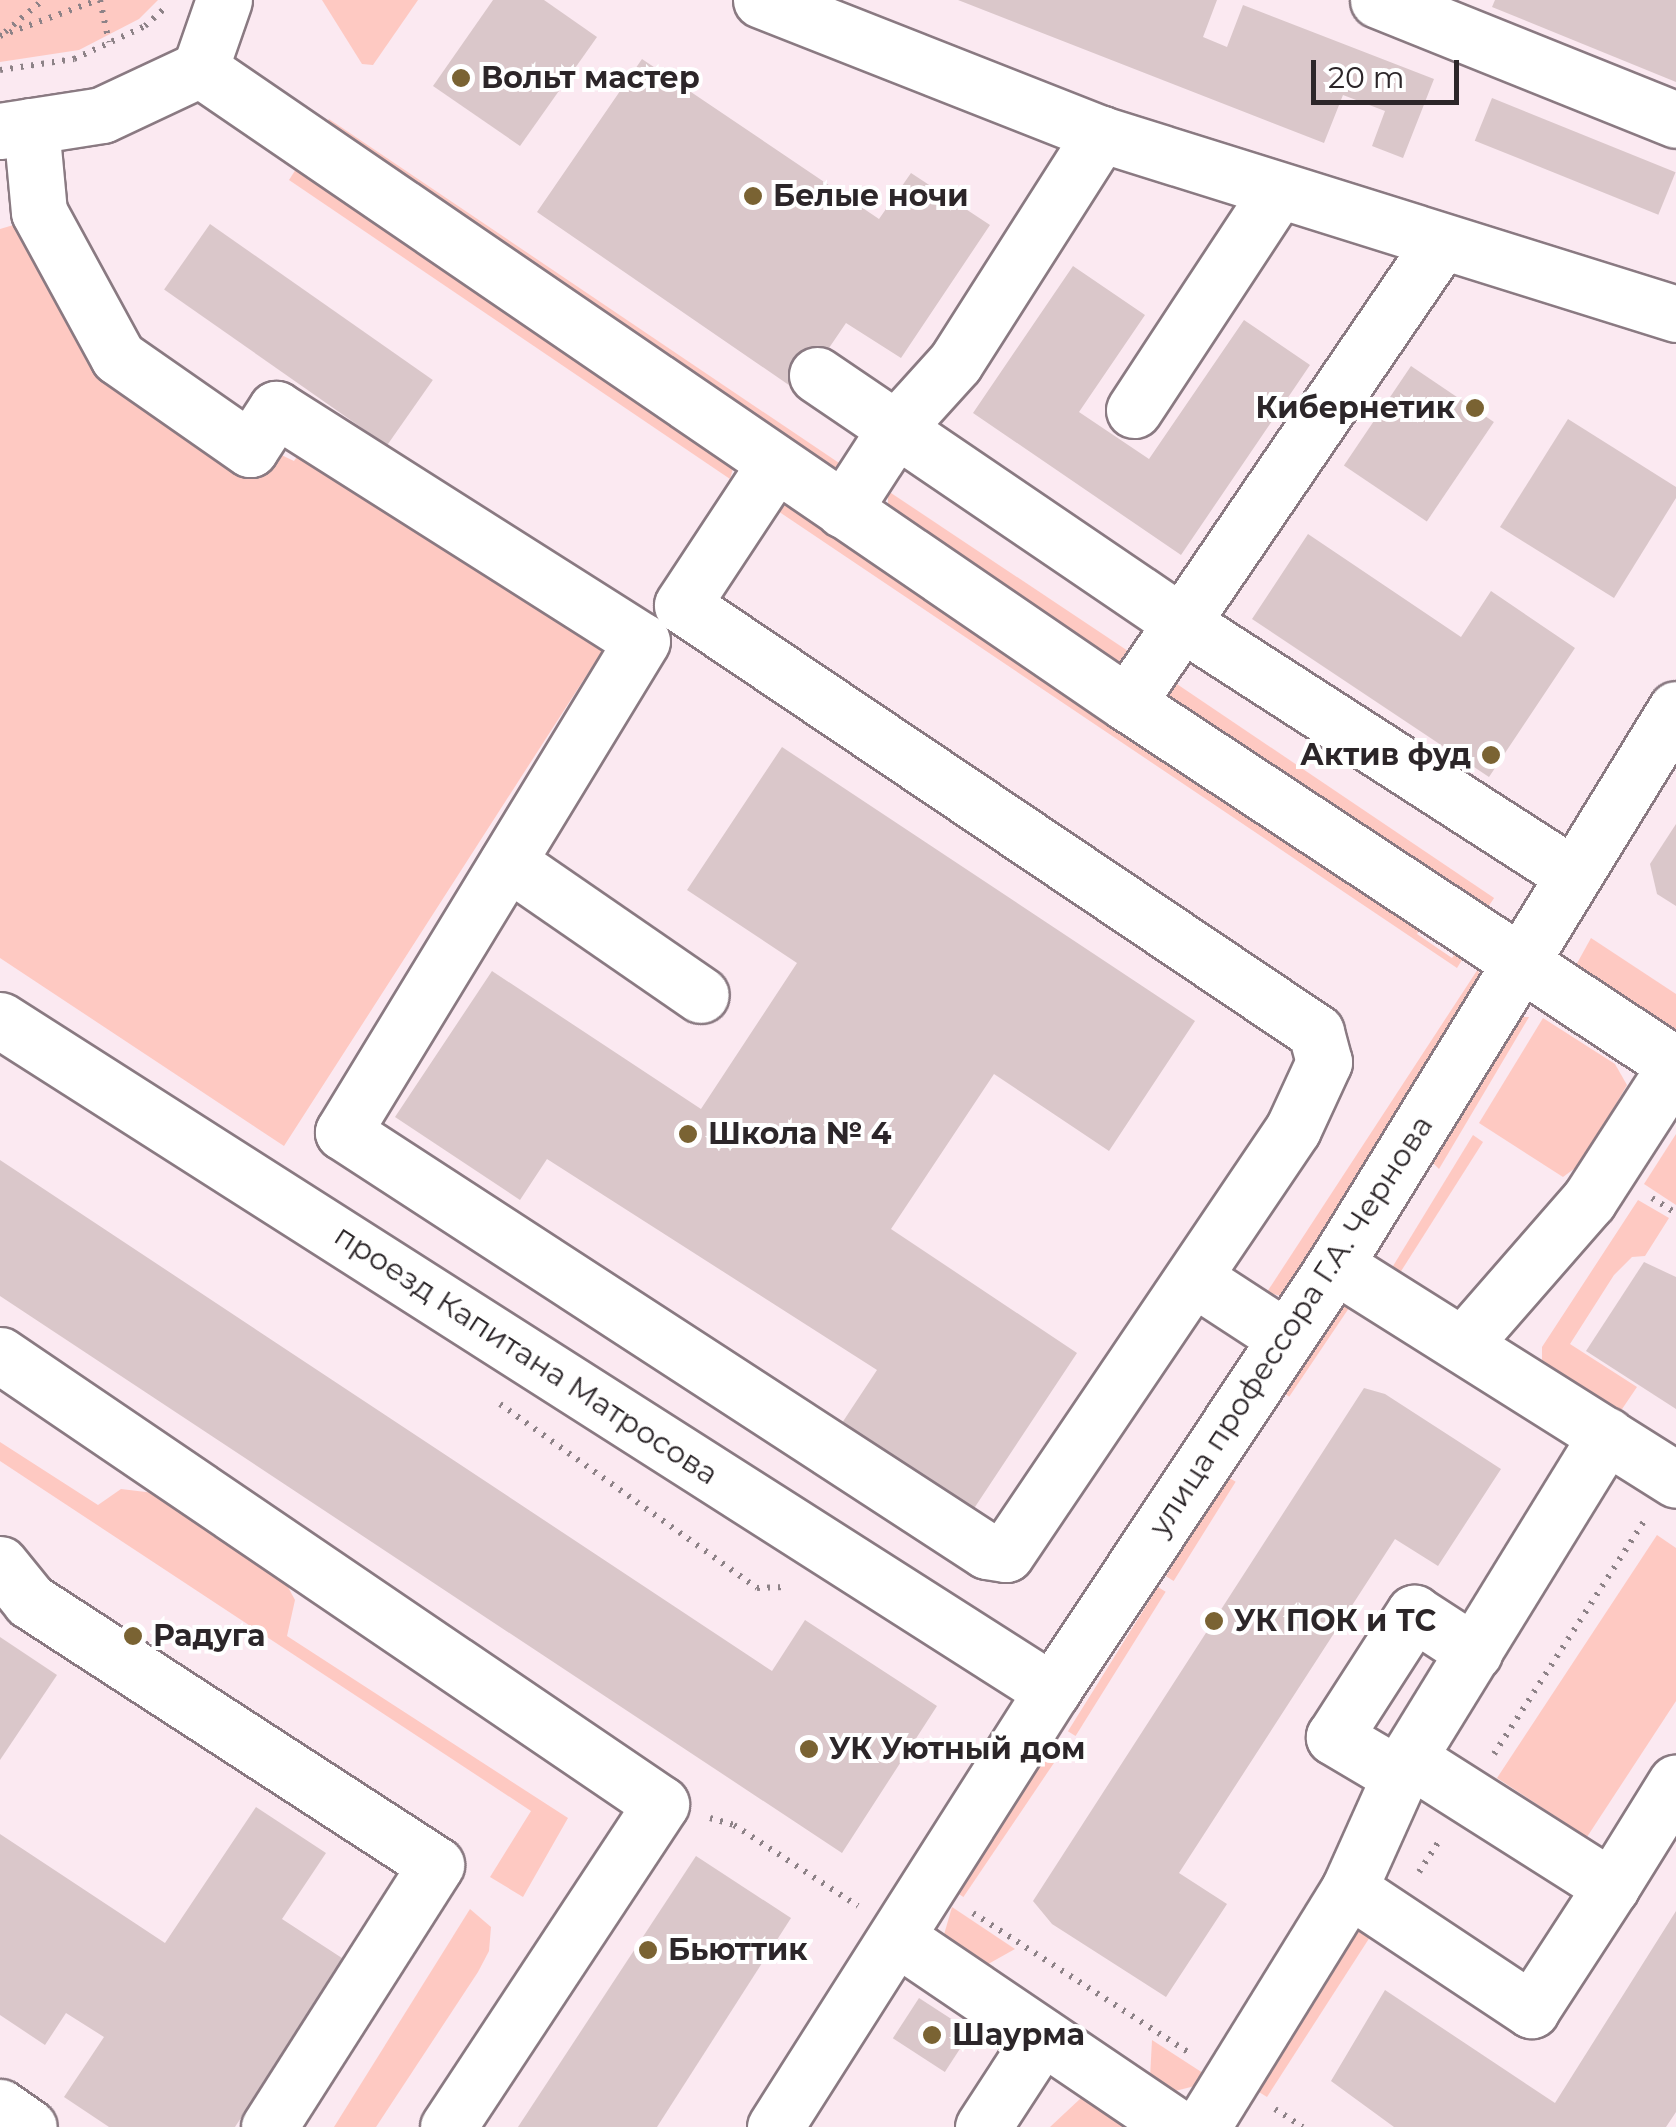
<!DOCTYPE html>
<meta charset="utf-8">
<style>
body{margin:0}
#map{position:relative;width:1676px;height:2127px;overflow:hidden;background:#fbe9f1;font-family:Montserrat,sans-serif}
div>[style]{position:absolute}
.green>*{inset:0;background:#fec9c2;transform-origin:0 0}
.building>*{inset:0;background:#dac7ca;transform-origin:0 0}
.path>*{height:6px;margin-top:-3px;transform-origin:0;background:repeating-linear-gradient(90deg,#8d8287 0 2.5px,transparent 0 10.5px)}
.roads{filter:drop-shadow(2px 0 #8a7a82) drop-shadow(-2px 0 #8a7a82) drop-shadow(0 2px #8a7a82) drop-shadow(0 -2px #8a7a82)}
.minor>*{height:55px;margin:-27.5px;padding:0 27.5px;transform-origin:27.5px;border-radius:27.5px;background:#fff}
.dots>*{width:28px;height:28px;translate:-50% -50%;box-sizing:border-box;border:5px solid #fff;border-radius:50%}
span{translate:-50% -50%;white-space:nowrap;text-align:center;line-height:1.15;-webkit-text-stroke:8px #fff;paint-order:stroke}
.poi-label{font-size:30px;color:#2c2629;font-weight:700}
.left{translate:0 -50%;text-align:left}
.right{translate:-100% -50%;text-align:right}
.street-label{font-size:30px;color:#2c2629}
.scale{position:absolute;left:1311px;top:60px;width:148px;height:45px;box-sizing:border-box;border:5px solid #2c2629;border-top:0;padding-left:12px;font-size:30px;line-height:35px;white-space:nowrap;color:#2c2629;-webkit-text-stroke:8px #fff;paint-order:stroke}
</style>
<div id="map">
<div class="green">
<i style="clip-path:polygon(0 0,158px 0,139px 19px,79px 50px,0 62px)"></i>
<i style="clip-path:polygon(322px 0,418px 0,373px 65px,362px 64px)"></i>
<i style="left:329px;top:119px;width:618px;height:15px;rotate:34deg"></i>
<i style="clip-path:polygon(298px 166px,734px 465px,730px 479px,289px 180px)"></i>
<i style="clip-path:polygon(27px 221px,110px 374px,294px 461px,307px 442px,606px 645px,284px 1146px,0 958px,0 229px)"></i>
<i style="clip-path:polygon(888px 491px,1140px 659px,1118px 668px,888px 508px)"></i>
<i style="clip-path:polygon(777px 496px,1423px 924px,1417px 934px,1452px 958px,1458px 950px,1465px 955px,1457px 968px,766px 503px)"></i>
<i style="left:1165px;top:676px;width:397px;height:28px;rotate:34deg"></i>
<i style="clip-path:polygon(1591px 938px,1676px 994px,1676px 1039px,1575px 967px)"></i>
<i style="clip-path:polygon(1478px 969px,1482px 986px,1284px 1297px,1267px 1292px)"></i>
<i style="clip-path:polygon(1522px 1017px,1529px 1017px,1439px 1169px,1429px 1159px)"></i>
<i style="clip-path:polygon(1543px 1018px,1615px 1064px,1627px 1085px,1582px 1163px,1563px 1177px,1479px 1123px)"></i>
<i style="clip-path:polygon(1676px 1134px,1676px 1205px,1644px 1184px)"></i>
<i style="clip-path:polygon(1473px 1135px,1483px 1142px,1398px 1276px,1390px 1271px)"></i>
<i style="clip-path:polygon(1638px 1200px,1669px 1218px,1645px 1256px,1632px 1257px,1614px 1275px,1570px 1344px,1637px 1387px,1616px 1418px,1542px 1364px,1542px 1347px)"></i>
<i style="left:1349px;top:1308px;width:107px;height:9px;rotate:124deg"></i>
<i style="clip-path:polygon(0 1442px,98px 1505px,121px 1489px,154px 1493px,282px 1576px,295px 1600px,287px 1636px,568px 1818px,523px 1897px,490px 1877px,531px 1811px,0 1461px)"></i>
<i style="left:1228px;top:1477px;width:9px;height:117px;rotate:32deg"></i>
<i style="clip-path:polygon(1657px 1535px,1676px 1548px,1676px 1701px,1587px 1837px,1497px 1778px)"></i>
<i style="left:1158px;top:1587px;width:9px;height:170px;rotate:32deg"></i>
<i style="left:1046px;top:1755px;width:11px;height:164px;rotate:34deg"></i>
<i style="clip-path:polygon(952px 1907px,1015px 1949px,981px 1968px,943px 1938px)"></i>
<i style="clip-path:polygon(470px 1909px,491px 1927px,489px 1951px,478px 1972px,376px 2127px,334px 2127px)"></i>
<i style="clip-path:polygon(1379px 1923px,1267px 2097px,1254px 2089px,1360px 1929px)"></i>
<i style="clip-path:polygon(1152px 2040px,1206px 2075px,1199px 2085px,1171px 2092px,1150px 2078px)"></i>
<i style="clip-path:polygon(1081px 2098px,1093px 2099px,1135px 2127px,1050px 2127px)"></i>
</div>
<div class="building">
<i style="clip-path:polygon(493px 0,544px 0,597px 37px,520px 146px,433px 86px)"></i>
<i style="clip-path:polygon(958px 0,1217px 0,1203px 37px,1227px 47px,1243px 5px,1434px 79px,1403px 158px,1372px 146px,1385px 111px,1343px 95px,1324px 143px)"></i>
<i style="clip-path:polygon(1495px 0,1676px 0,1676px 82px,1492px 7px)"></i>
<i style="clip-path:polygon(642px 59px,879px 219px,911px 173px,990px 225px,901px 358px,846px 323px,799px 392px,537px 212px)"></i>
<i style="left:1492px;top:98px;width:198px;height:46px;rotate:22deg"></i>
<i style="left:210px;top:224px;width:272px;height:80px;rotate:35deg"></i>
<i style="clip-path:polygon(1073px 266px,1145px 315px,1079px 412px,1149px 459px,1244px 320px,1310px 365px,1181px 555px,973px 413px)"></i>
<i style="left:1411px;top:366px;width:100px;height:120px;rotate:34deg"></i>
<i style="clip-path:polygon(1568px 419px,1676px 487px,1676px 498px,1614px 598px,1500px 527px)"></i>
<i style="clip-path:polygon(1308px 534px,1461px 637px,1491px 591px,1575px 648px,1489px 777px,1252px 619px)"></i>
<i style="clip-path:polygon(782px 747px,1195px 1021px,1109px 1151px,994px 1074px,891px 1229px,1077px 1353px,973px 1510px,842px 1423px,877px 1370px,547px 1159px,520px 1200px,395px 1117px,492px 971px,701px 1109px,797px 963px,687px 890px)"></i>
<i style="clip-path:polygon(1676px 824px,1676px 906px,1657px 894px,1650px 864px)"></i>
<i style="clip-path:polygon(0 1160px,772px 1671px,805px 1620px,937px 1706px,842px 1853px,0 1296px)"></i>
<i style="clip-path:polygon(1644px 1262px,1676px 1277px,1676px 1409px,1586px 1351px)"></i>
<i style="clip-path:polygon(1364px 1388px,1385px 1394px,1501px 1469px,1438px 1566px,1395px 1539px,1179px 1873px,1227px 1904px,1166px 1997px,1052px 1924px,1033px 1901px)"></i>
<i style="clip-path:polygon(0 1637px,57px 1675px,0 1760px)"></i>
<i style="clip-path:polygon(256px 1807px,326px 1853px,282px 1919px,345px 1960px,235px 2127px,109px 2127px,64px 2097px,104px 2037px,66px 2013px,45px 2045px,0 2015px,0 1834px,165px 1943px)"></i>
<i style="clip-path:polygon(696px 1856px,791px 1918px,657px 2127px,518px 2127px)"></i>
<i style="clip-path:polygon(1676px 1911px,1676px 2112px,1666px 2127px,1394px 2127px,1331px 2081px,1385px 1990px,1555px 2103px)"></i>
<i style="left:919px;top:1998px;width:62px;height:48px;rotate:33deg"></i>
</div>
<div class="path">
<i style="left:100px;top:0;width:43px;rotate:77.9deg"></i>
<i style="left:5px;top:32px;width:50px;rotate:-40.1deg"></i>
<i style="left:0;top:36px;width:104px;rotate:-20.2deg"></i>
<i style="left:0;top:70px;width:75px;rotate:-8.5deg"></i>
<i style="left:74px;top:59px;width:78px;rotate:-24.9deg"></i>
<i style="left:145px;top:26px;width:28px;rotate:-42deg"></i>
<i style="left:1652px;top:1198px;width:28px;rotate:32deg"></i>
<i style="left:500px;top:1404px;width:316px;rotate:35.6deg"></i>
<i style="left:757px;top:1588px;width:30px;rotate:-2deg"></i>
<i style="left:1494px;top:1754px;width:277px;rotate:-57.2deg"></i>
<i style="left:710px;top:1818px;width:25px;rotate:16deg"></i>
<i style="left:734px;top:1825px;width:148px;rotate:33.2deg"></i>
<i style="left:1419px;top:1872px;width:37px;rotate:-57deg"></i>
<i style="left:973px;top:1913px;width:257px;rotate:32.9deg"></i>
<i style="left:1275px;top:2109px;width:33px;rotate:33deg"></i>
</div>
<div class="roads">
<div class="minor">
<i style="left:761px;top:0;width:365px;rotate:21.5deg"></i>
<i style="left:1378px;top:0;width:321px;rotate:21.9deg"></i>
<i style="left:200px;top:69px;width:1123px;rotate:34.37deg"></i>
<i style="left:1127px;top:703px;width:658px;rotate:33.4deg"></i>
<i style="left:31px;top:126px;width:86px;rotate:84.7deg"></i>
<i style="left:39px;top:212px;width:165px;rotate:61.4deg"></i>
<i style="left:118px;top:357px;width:161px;rotate:34.9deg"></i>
<i style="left:250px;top:449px;width:48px;rotate:-57deg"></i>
<i style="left:276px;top:409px;width:433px;rotate:32.4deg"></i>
<i style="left:642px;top:641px;width:575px;rotate:121.34deg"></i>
<i style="left:343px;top:1132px;width:768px;rotate:33.05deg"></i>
<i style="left:987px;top:1551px;width:19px;rotate:9deg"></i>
<i style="left:1006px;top:1554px;width:513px;rotate:-55.97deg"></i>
<i style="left:1293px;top:1129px;width:74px;rotate:-65.2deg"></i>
<i style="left:1324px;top:1062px;width:31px;rotate:-105deg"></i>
<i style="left:1316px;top:1032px;width:764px;rotate:-146.04deg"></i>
<i style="left:682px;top:605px;width:169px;rotate:-56.6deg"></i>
<i style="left:0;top:131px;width:103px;rotate:-8.9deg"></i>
<i style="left:102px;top:115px;width:108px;rotate:-25.1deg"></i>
<i style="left:200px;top:69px;width:73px;rotate:-70.8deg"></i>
<i style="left:817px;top:375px;width:441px;rotate:34.2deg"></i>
<i style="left:1182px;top:623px;width:465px;rotate:32.8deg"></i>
<i style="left:1134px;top:410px;width:262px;rotate:-56.7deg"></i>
<i style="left:843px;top:510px;width:98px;rotate:-57.1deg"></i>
<i style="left:896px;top:428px;width:88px;rotate:-47.8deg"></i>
<i style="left:955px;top:363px;width:272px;rotate:-57.5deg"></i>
<i style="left:1101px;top:134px;width:603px;rotate:17.38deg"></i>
<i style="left:1127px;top:703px;width:558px;rotate:-55.74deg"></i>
<i style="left:508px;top:862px;width:234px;rotate:34.6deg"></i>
<i style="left:0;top:1020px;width:1248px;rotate:32.53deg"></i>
<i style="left:1335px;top:1265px;width:403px;rotate:32.2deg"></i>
<i style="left:1194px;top:1278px;width:110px;rotate:33.1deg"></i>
<i style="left:1465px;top:1342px;width:189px;rotate:-48.9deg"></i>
<i style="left:1589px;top:1200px;width:161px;rotate:-57.2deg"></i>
<i style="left:0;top:1355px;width:799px;rotate:34.19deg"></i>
<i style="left:661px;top:1804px;width:387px;rotate:123.4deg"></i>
<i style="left:0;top:1564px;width:48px;rotate:51deg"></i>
<i style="left:30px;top:1601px;width:484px;rotate:33deg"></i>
<i style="left:436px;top:1865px;width:311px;rotate:122.5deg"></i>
<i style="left:1408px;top:1758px;width:241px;rotate:32.4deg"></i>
<i style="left:1611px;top:1887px;width:123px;rotate:-58.2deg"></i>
<i style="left:1400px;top:1776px;width:77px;rotate:-149.4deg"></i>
<i style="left:1334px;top:1737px;width:148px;rotate:-57.2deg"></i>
<i style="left:1414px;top:1613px;width:72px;rotate:33deg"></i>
<i style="left:1349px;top:1889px;width:219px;rotate:33.6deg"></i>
<i style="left:1531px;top:2010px;width:147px;rotate:-57deg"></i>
<i style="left:899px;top:1939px;width:336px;rotate:34.1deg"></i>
<i style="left:0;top:2107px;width:35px;rotate:35deg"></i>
<i style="left:775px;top:2127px;width:517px;rotate:-57.57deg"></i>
<i style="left:1052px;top:1691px;width:511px;rotate:-56.4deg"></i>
<i style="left:1335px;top:1265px;width:652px;rotate:-58.48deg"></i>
<i style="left:983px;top:2127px;width:108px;rotate:-57deg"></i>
<i style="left:1202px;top:2127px;width:280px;rotate:-58.3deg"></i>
<i style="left:1349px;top:1889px;width:144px;rotate:-65.8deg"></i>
<i style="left:1408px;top:1758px;width:379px;rotate:-58.4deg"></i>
</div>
</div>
<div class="dots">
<i style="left:461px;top:78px;background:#7a6333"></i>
<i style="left:753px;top:196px;background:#7a6333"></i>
<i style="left:1475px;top:408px;background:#7a6333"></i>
<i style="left:1491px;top:755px;background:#7a6333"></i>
<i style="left:688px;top:1134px;background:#7a6333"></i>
<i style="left:1214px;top:1621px;background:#7a6333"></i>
<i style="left:133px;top:1636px;background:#7a6333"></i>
<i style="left:809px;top:1749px;background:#7a6333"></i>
<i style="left:648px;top:1950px;background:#7a6333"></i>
<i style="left:932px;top:2035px;background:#7a6333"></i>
</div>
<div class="poi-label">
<span class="left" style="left:481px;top:78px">Вольт мастер</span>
<span class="left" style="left:773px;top:196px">Белые ночи</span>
<span class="right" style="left:1455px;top:408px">Кибернетик</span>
<span class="right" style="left:1471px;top:755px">Актив фуд</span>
<span class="left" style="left:708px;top:1134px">Школа № 4</span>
<span class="left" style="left:1234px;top:1621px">УК ПОК и ТС</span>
<span class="left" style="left:153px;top:1636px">Радуга</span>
<span class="left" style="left:829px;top:1749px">УК Уютный дом</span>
<span class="left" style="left:668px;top:1950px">Бьюттик</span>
<span class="left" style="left:952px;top:2035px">Шаурма</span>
</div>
<div class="street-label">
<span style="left:1291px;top:1326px;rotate:-57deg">улица профессора Г.А. Чернова</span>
<span style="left:526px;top:1355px;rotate:33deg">проезд Капитана Матросова</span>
</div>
<div class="scale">20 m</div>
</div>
